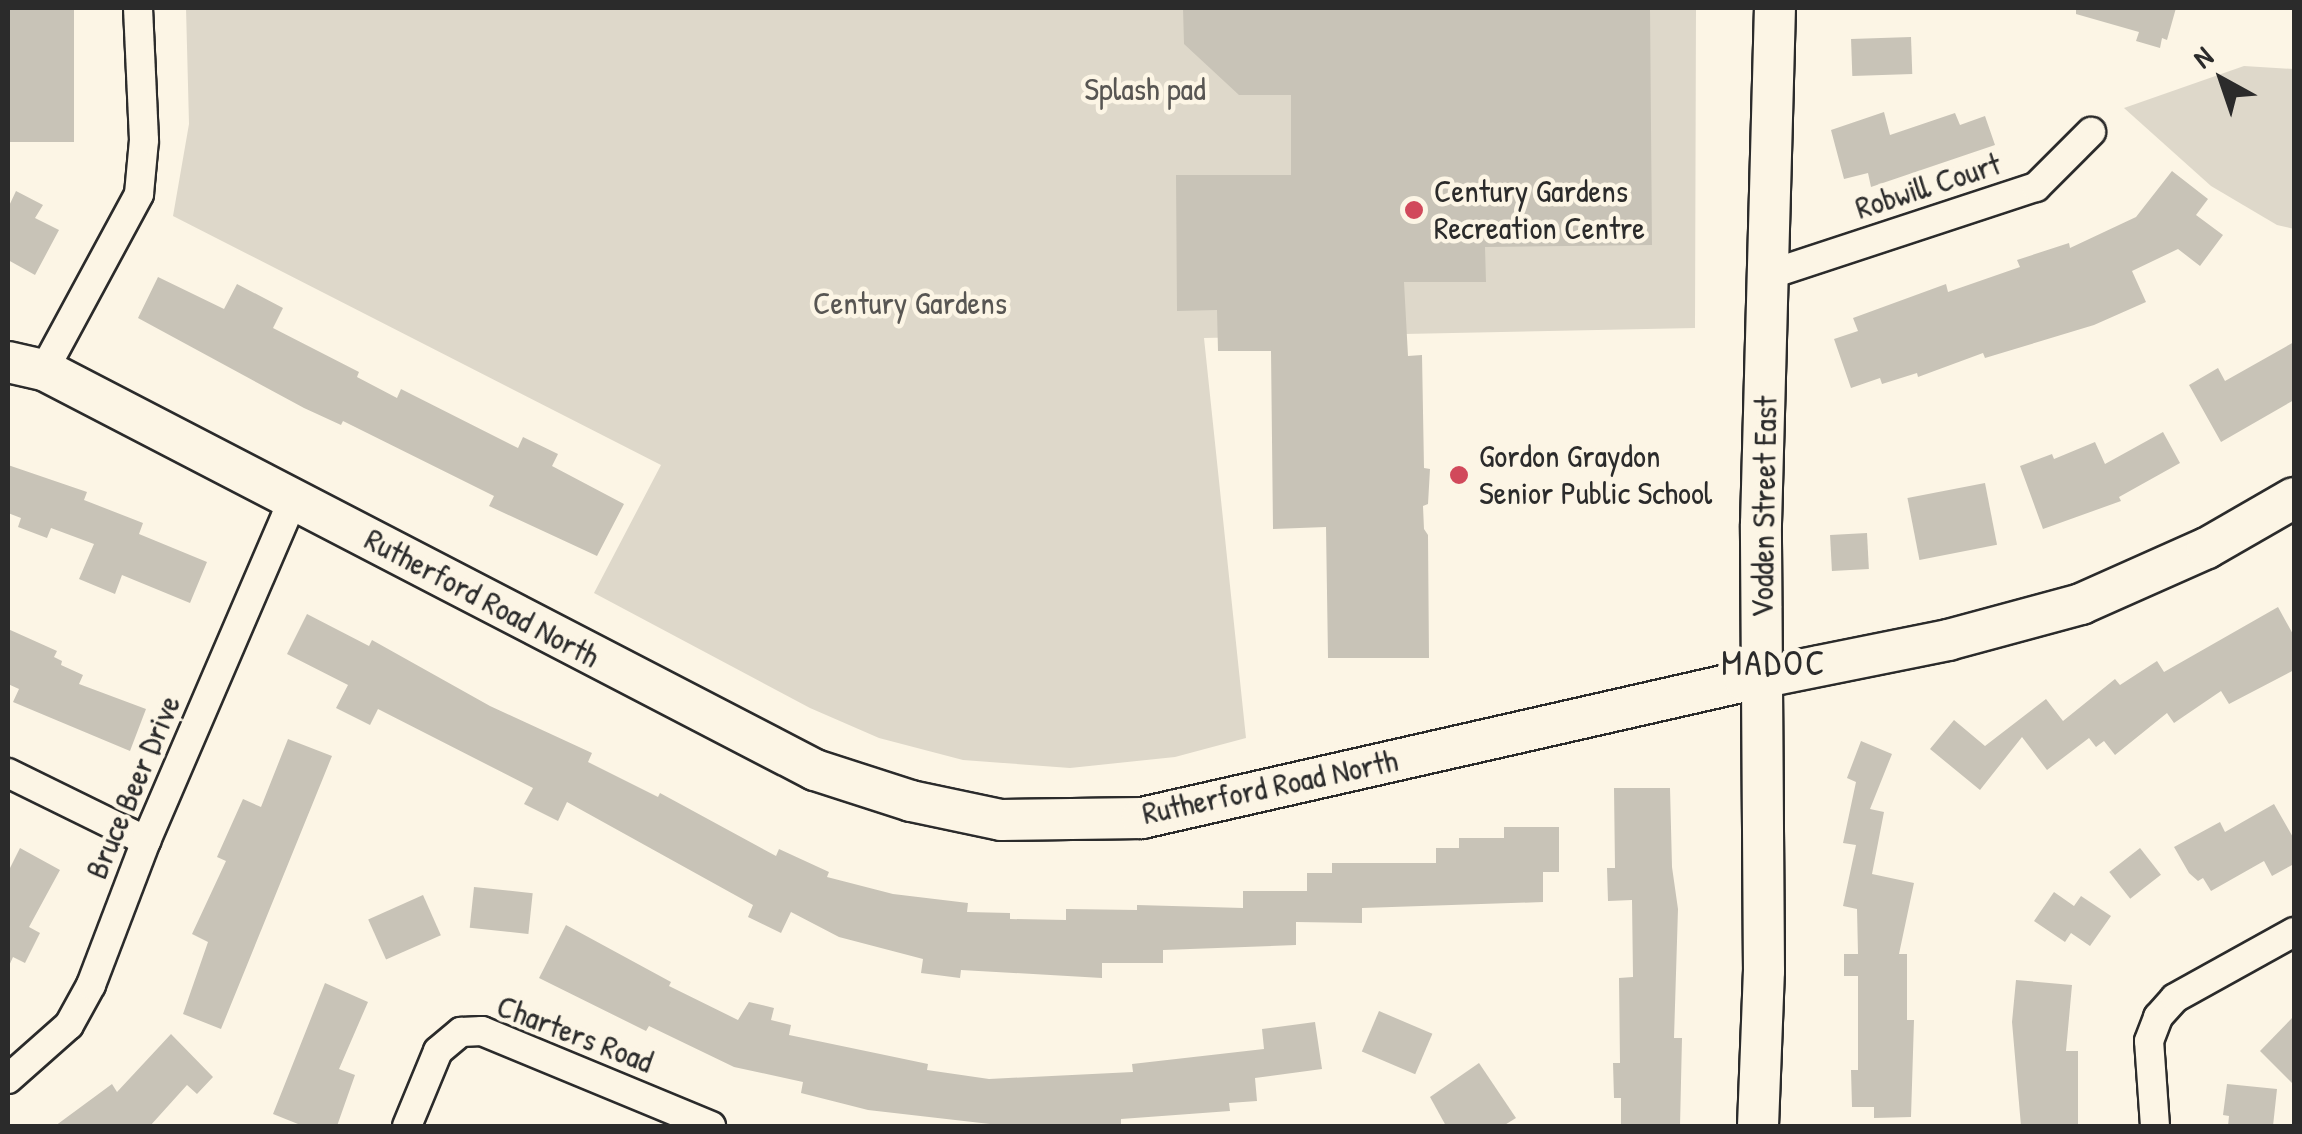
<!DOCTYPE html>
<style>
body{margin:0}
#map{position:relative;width:2302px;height:1134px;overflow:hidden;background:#fcf5e5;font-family:"Patrick Hand",sans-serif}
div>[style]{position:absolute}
.green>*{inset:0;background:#ded8ca}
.building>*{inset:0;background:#c8c3b7;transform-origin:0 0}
.roads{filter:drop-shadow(2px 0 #2b2b2b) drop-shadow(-2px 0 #2b2b2b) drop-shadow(0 2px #2b2b2b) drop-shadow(0 -2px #2b2b2b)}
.street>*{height:28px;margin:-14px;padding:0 14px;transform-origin:14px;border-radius:14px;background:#fcf5e5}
.secondary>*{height:40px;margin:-20px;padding:0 20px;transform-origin:20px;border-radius:20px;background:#fcf5e5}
.dots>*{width:28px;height:28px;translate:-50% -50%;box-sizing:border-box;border:5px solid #fcf5e5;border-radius:50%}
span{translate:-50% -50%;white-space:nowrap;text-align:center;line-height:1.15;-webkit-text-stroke:9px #fcf5e5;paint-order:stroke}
.park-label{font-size:32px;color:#585653}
.street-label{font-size:32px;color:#2b2b2b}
.poi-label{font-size:32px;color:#2b2b2b}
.left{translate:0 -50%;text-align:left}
.neighbourhood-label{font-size:35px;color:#2b2b2b;letter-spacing:2.5px}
.frame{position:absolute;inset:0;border:10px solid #2b2b2b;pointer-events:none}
.north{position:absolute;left:2172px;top:30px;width:100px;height:100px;-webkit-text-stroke:8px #fcf5e5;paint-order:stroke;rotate:320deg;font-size:28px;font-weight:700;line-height:40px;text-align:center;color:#2b2b2b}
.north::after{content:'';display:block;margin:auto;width:35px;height:45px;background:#2b2b2b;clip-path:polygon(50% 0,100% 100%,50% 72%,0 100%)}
</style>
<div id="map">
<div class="green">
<i style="clip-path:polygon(186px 8px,1696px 8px,1695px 328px,1204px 338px,1246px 738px,1175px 757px,1070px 768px,963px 760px,879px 738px,810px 708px,594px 593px,661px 465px,173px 216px,189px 124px)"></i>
<i style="clip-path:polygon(2244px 66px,2294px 69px,2294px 229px,2277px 225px,2211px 186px,2124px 108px)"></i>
</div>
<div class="building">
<i style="left:8px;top:8px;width:66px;height:134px"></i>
<i style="clip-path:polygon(1183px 8px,1650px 8px,1652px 245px,1485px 247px,1486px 282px,1404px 282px,1408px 356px,1422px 355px,1424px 468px,1430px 469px,1428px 504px,1423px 506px,1424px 529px,1428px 535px,1429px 658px,1328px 658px,1326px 527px,1273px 529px,1271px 351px,1218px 351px,1217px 310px,1177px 311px,1176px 175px,1291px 175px,1291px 95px,1239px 95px,1184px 44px)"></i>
<i style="clip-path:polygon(2076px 8px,2176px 8px,2167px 40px,2162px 38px,2160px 48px,2136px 41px,2139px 32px,2076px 14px)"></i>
<i style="left:1911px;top:37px;width:37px;height:60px;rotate:88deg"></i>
<i style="clip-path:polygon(1884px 112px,1890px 135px,1955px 113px,1960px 125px,1985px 116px,1995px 145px,1871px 187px,1868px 173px,1844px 179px,1831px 130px)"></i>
<i style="clip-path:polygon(2172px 171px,2208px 199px,2196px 215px,2223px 235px,2200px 266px,2178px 249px,2132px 271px,2146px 302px,2094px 325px,1985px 358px,1983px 353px,1918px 377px,1917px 373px,1882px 384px,1880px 378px,1851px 388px,1834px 339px,1858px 331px,1853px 318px,1946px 284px,1948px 292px,2020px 267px,2017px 260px,2069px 243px,2070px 248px,2136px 217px)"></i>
<i style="clip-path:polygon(16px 191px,43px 205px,35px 218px,59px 230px,35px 275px,8px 260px,8px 208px)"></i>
<i style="clip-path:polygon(158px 277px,224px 309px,237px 284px,283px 308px,273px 328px,359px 372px,357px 377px,397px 398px,401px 389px,518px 448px,523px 437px,558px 454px,552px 466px,624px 504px,597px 556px,489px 506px,494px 496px,343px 421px,341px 425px,304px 408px,138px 318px)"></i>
<i style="clip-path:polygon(2294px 342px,2294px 400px,2221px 442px,2189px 385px,2218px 368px,2225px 381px)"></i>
<i style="clip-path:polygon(2163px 432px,2180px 463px,2119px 497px,2121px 501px,2043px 529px,2020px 466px,2052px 454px,2054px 459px,2095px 442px,2105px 464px)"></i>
<i style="clip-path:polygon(8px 465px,87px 492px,84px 500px,143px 523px,139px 534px,207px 562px,190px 603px,122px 575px,115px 594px,79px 579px,94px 544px,51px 528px,47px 538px,18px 527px,21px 518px,8px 513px)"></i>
<i style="left:1985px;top:483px;width:63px;height:79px;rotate:79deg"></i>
<i style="left:1867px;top:533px;width:36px;height:37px;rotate:87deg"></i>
<i style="clip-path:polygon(2278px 607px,2294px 636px,2294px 670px,2229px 704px,2221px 691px,2174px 723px,2167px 713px,2115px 755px,2104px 741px,2096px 747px,2089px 738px,2047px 770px,2022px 737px,1980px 790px,1930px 749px,1954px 720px,1985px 746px,2046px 699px,2063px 721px,2115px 679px,2120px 685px,2157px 661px,2164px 672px)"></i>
<i style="clip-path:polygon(307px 614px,369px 646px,372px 640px,490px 706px,592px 753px,588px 762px,658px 797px,660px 793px,776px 856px,779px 849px,829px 872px,827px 877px,893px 894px,968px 903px,967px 912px,1010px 913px,1010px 919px,1066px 920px,1066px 909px,1137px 910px,1137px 905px,1243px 908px,1243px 891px,1307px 891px,1307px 873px,1332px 873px,1332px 863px,1436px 863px,1436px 848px,1459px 848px,1459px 838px,1504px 838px,1504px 827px,1559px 827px,1559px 872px,1543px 872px,1543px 902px,1362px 908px,1362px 923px,1296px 922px,1296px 945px,1163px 950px,1163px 963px,1102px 963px,1102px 978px,961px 970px,960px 978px,921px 973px,923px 959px,839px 937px,791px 912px,781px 933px,748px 917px,753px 905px,567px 802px,558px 821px,524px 804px,533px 788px,378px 709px,370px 725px,336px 708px,348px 685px,287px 654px)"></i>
<i style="clip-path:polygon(8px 629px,57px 651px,54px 657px,62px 661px,61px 665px,83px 675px,79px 684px,146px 709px,130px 751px,13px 702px,19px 689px,8px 684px)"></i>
<i style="clip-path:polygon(288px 739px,332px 756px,221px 1029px,183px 1014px,208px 942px,192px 934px,226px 861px,217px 857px,243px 799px,261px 807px)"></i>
<i style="clip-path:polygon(1861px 741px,1892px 754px,1870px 809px,1884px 812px,1872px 874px,1914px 883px,1899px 954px,1907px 954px,1907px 1020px,1914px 1020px,1911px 1117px,1874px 1118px,1874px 1107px,1852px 1107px,1851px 1070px,1858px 1070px,1858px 976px,1844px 976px,1844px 954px,1858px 954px,1857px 909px,1843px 906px,1856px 845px,1843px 843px,1856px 782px,1847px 778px)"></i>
<i style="clip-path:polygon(1614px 788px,1670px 788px,1672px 867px,1678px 909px,1674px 1038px,1682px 1038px,1680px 1126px,1621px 1126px,1621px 1098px,1614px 1098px,1613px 1063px,1620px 1063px,1619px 978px,1633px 977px,1632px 900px,1608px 901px,1607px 868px,1615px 868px)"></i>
<i style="clip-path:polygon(2274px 804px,2294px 839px,2294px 864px,2272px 876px,2264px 861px,2211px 891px,2203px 878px,2198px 881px,2189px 873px,2174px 847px,2220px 822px,2225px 832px)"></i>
<i style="clip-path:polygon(20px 848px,60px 870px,29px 927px,40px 933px,25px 963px,13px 957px,8px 968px,8px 872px)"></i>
<i style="left:2140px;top:848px;width:34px;height:39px;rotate:52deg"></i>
<i style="left:474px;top:887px;width:59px;height:41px;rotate:6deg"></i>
<i style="clip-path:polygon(2054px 892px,2074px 906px,2081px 896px,2111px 916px,2090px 946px,2071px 933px,2065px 942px,2034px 921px)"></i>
<i style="left:423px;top:895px;width:44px;height:60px;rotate:66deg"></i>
<i style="clip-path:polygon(566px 925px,671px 982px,669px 986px,738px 1020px,749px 1002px,774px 1008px,771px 1020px,791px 1025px,789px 1035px,928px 1064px,927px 1070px,989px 1079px,1133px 1072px,1132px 1064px,1264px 1049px,1262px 1029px,1315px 1022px,1322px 1069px,1255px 1078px,1257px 1101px,1229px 1103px,1230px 1111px,1121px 1119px,1121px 1126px,990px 1124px,868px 1110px,801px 1093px,803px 1082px,734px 1067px,649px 1026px,646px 1031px,539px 978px)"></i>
<i style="clip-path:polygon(2016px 980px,2072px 985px,2066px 1051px,2078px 1051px,2078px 1126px,2021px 1126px,2012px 1022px)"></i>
<i style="clip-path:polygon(325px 983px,368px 1002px,339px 1069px,355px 1075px,337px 1126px,303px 1126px,273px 1114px)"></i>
<i style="left:1379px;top:1011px;width:58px;height:44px;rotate:23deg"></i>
<i style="clip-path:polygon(2294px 1016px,2294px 1085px,2260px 1051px)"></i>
<i style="clip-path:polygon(171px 1034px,213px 1077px,197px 1094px,187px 1085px,150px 1126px,55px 1126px,112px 1084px,117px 1092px)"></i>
<i style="clip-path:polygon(1479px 1063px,1516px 1118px,1503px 1126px,1446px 1126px,1430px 1097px)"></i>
<i style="clip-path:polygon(2227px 1084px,2277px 1089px,2273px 1126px,2228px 1126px,2229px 1116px,2223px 1115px)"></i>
</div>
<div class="roads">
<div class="street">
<i style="left:1768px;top:275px;width:282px;rotate:-18.2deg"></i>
<i style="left:2036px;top:187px;width:78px;rotate:-45deg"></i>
<i style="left:44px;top:370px;width:200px;rotate:-61.6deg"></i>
<i style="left:139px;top:194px;width:54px;rotate:-84.7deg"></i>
<i style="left:144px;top:140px;width:132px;rotate:-92.6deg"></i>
<i style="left:8px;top:773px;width:154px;rotate:26.2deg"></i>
<i style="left:8px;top:1079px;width:81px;rotate:-41.5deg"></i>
<i style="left:69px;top:1025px;width:46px;rotate:-61.2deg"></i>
<i style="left:91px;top:985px;width:154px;rotate:-69.1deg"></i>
<i style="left:146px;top:841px;width:372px;rotate:-66.7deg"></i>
<i style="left:407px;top:1126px;width:81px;rotate:-67.5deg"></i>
<i style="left:438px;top:1051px;width:30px;rotate:-40deg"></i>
<i style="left:461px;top:1032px;width:21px;rotate:-3deg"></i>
<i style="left:482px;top:1031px;width:248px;rotate:22.5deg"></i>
<i style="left:2155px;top:1126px;width:85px;rotate:-94deg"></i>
<i style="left:2149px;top:1041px;width:26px;rotate:-69deg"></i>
<i style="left:2158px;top:1017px;width:25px;rotate:-48deg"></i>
<i style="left:2175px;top:998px;width:136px;rotate:-29deg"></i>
</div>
<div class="secondary">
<i style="left:8px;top:362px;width:37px;rotate:13deg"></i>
<i style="left:44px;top:370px;width:869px;rotate:27.42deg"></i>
<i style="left:815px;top:770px;width:101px;rotate:17.9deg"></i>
<i style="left:911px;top:801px;width:92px;rotate:11.9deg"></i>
<i style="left:1001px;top:820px;width:141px;rotate:-0.8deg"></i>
<i style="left:1142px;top:818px;width:618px;rotate:-12.8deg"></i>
<i style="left:1745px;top:681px;width:207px;rotate:-11.4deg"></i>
<i style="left:1948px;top:640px;width:138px;rotate:-15.1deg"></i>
<i style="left:2081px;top:604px;width:138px;rotate:-24deg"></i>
<i style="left:2207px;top:548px;width:100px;rotate:-29.9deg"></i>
<i style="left:1758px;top:1126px;width:155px;rotate:-87.8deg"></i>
<i style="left:1764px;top:971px;width:447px;rotate:-90.4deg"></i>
<i style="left:1761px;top:524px;width:516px;rotate:-88.45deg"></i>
</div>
</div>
<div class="dots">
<i style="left:1414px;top:210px;background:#d1495b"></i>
<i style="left:1459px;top:475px;background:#d1495b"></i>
</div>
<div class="park-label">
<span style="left:1145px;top:89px">Splash pad</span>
<span style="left:910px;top:303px">Century Gardens</span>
</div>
<div class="street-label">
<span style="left:1928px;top:186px;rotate:-18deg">Robwill Court</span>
<span style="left:1764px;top:507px;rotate:-89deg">Vodden Street East</span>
<span style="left:482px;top:598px;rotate:28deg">Rutherford Road North</span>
<span style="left:133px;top:787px;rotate:-67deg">Bruce Beer Drive</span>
<span style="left:1270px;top:787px;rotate:-12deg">Rutherford Road North</span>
<span style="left:575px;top:1034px;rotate:21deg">Charters Road</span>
</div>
<div class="poi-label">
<span class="left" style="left:1434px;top:210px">Century Gardens<br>Recreation Centre</span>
<span class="left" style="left:1479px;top:475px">Gordon Graydon<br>Senior Public School</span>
</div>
<div class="neighbourhood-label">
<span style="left:1774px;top:663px">MADOC</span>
</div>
<div class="frame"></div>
<div class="north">N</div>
</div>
